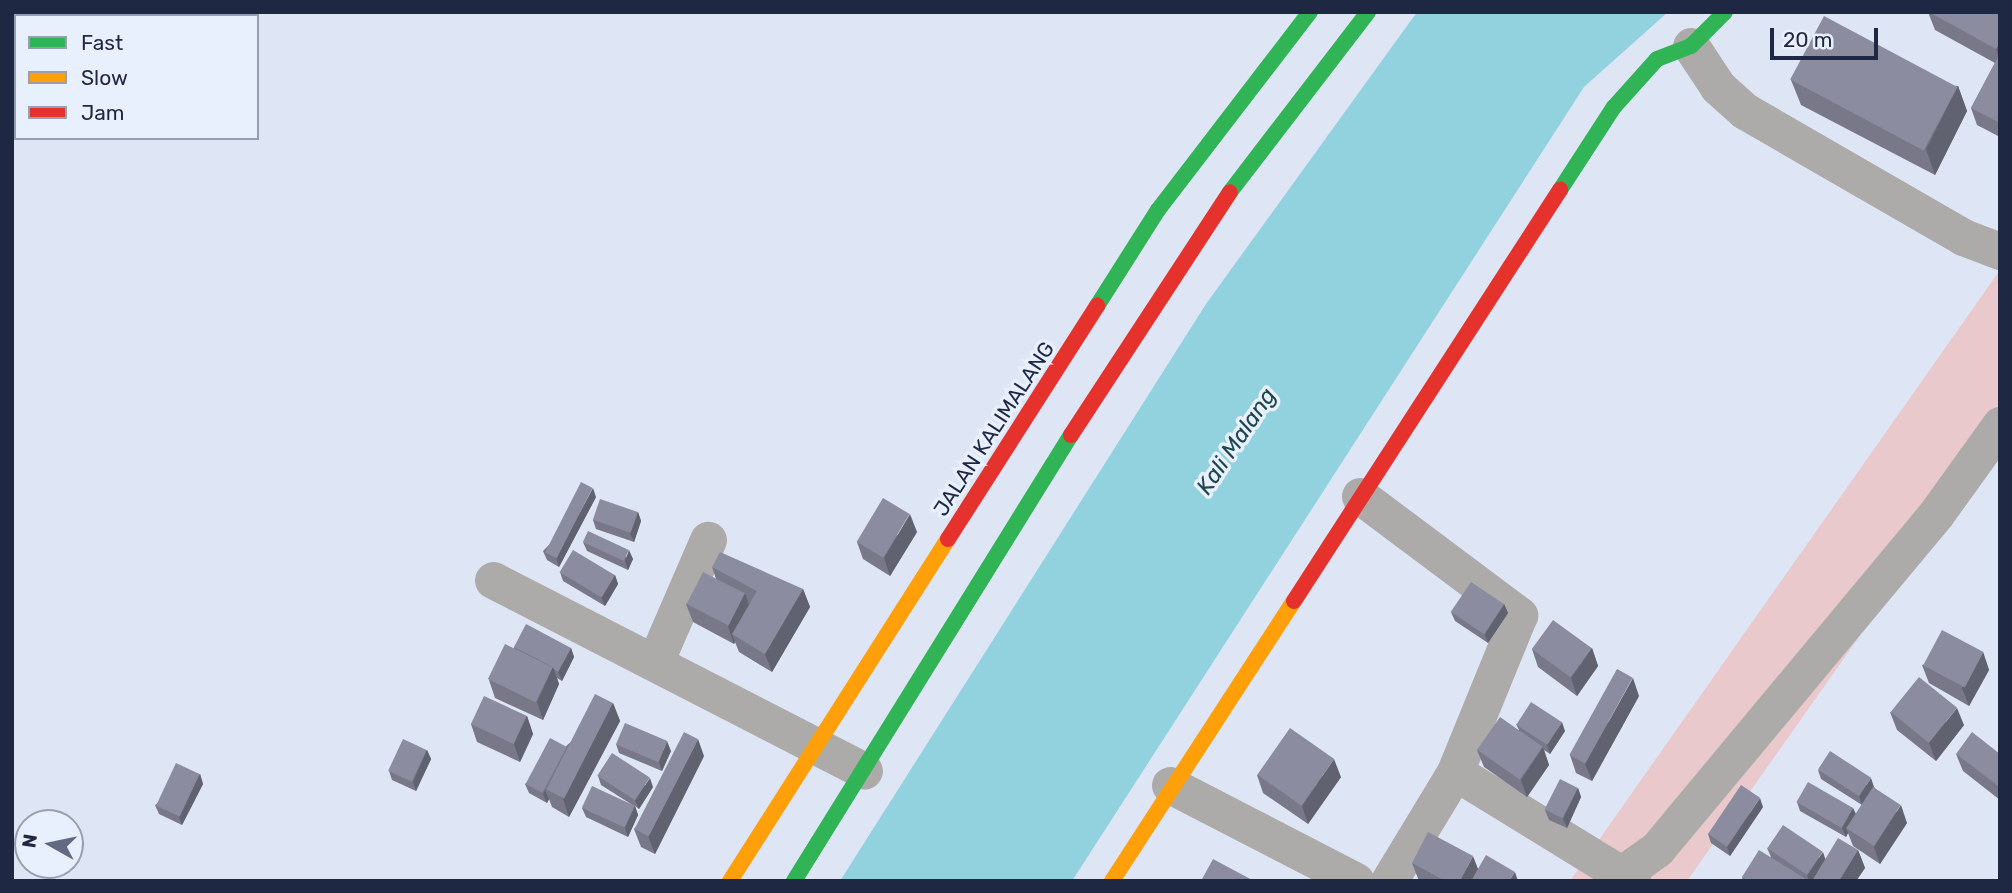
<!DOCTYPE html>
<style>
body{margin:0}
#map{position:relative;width:2012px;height:893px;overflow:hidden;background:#dee5f5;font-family:Rubik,sans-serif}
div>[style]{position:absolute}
.green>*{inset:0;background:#e9c9cc}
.water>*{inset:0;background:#92d2df}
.street>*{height:37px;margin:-18.5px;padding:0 18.5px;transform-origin:18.5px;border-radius:18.5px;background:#adaba9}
.fast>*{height:16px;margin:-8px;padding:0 8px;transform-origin:8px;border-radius:8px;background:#30b455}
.slow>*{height:16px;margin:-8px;padding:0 8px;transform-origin:8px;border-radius:8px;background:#ff9f0a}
.jam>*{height:16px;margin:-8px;padding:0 8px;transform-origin:8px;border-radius:8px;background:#e5322d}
.wall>*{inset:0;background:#787889}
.shaded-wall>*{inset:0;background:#61626f}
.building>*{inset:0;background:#8b8c9f;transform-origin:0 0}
span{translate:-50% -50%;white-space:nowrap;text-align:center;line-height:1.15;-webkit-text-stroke:7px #e8effd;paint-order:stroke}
.street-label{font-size:21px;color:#1e2842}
.water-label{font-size:23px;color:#1e474c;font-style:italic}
.frame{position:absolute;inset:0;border:14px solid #1e2842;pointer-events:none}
.legend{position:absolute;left:14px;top:14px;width:245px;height:126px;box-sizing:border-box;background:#e8effd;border:2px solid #979fb2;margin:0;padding:9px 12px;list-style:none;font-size:21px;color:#1e2842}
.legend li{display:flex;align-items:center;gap:14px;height:35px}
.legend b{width:35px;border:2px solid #979fb2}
.north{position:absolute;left:14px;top:809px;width:70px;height:70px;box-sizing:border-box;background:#e8effd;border:2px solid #979fb2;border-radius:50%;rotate:279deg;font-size:19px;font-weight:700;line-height:28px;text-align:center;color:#1e2842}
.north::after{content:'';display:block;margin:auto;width:24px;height:32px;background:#616a81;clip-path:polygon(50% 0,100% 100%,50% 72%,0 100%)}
.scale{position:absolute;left:1770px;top:28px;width:108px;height:32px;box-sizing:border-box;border:4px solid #1e2842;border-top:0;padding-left:9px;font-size:21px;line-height:24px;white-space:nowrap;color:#1e2842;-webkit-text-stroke:5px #e8effd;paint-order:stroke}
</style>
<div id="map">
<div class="green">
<i style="clip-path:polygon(2000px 270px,2000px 437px,1687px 881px,1570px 881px)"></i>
</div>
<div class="water">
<i style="clip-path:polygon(1417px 12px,1668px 12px,1584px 87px,1072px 881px,840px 881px,1206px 304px)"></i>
</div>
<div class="street">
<i style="left:1691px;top:46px;width:49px;rotate:56.6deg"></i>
<i style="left:1718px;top:87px;width:36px;rotate:42deg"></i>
<i style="left:1745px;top:111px;width:252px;rotate:30deg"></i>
<i style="left:1963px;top:237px;width:40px;rotate:21deg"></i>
<i style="left:1360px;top:496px;width:199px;rotate:36.8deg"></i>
<i style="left:1519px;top:615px;width:170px;rotate:112.2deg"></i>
<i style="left:1455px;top:772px;width:127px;rotate:121.2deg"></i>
<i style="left:493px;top:580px;width:417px;rotate:27.2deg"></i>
<i style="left:656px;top:660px;width:131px;rotate:-66.6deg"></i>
<i style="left:1455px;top:772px;width:208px;rotate:31.6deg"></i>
<i style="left:1170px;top:785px;width:209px;rotate:27.3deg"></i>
<i style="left:1612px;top:881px;width:55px;rotate:-35.4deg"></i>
<i style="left:1657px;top:849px;width:436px;rotate:-50.2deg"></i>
<i style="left:1936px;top:514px;width:110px;rotate:-54.3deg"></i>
</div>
<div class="fast">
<i style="left:1560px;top:190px;width:99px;rotate:-57deg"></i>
<i style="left:1614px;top:107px;width:64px;rotate:-48.1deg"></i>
<i style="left:1657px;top:59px;width:36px;rotate:-21deg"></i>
<i style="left:1691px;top:46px;width:48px;rotate:-45deg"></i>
<i style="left:1230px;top:192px;width:227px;rotate:-52.5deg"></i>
<i style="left:1097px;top:306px;width:114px;rotate:-57.6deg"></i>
<i style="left:1158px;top:210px;width:250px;rotate:-52.5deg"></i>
<i style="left:794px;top:881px;width:525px;rotate:-58.16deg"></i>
</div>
<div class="slow">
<i style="left:730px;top:881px;width:406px;rotate:-57.5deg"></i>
<i style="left:1112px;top:881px;width:334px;rotate:-57deg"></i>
</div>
<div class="jam">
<i style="left:1071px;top:435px;width:290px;rotate:-56.8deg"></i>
<i style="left:948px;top:539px;width:277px;rotate:-57.4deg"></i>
<i style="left:1294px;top:601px;width:490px;rotate:-57.1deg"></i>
</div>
<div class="wall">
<i style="clip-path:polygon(1928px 12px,2000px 12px,2000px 137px,1977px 125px,1971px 108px,1995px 63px,1935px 30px)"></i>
<i style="clip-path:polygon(1791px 80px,1958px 86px,1967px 111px,1935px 175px,1801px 105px)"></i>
<i style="clip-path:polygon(596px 497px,559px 567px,547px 560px,543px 551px)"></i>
<i style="clip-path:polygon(638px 512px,641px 521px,634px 542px,596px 529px,593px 520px)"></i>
<i style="clip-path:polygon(917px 532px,890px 576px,863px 559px,857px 542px)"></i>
<i style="clip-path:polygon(583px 542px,633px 559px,628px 570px,587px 551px)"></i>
<i style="clip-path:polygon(712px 567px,803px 589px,810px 607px,772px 672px,739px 652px,735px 642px,734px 644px,693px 622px,686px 604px,716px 579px)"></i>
<i style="clip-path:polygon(560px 572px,615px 575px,618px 584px,605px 606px,563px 581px)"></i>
<i style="clip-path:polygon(1504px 604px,1508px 613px,1488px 643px,1455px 621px,1451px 612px)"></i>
<i style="clip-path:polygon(514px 647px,571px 648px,574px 657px,562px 681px,557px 678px,559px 684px,543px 720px,495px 698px,489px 680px,514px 649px)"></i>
<i style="clip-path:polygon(1592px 648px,1598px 666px,1577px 696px,1538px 667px,1532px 649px)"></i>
<i style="clip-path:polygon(1983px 652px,1989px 670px,1969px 706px,1929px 683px,1922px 665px)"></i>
<i style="clip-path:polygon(1639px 696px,1592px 781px,1576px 773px,1570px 755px)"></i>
<i style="clip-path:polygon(613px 703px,620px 721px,569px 817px,552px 807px,549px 799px,547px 803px,529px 793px,525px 784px)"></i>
<i style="clip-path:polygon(1890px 712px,1964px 725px,1936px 761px,1897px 730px)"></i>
<i style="clip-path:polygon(527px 716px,533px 734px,520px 762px,477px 742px,471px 724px)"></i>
<i style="clip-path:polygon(1516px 724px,1565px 731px,1550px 754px,1544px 750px,1549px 765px,1527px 797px,1484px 767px,1477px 750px,1519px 730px)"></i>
<i style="clip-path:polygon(616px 744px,671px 751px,662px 771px,619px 753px)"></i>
<i style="clip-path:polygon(427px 750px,431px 759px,416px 791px,392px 780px,389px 771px)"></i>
<i style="clip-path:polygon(1956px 754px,2000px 754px,2000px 800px,1963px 771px)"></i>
<i style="clip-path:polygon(704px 756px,655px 854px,641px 847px,634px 829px)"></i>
<i style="clip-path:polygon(1818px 770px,1874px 787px,1907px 823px,1880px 864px,1853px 846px,1848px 833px,1846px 837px,1800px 811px,1797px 802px,1853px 808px,1856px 814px,1862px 805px,1821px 779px)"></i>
<i style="clip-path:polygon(200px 774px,203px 784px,182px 825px,159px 814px,155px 805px)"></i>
<i style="clip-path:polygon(1257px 775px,1341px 777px,1308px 824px,1263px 793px)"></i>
<i style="clip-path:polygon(598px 776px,653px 787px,639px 809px,635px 806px,638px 815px,628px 837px,586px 817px,582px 808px,634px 806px,601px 785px)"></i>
<i style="clip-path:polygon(1578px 788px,1581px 797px,1567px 828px,1549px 820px,1545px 810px)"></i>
<i style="clip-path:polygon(1763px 807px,1730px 856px,1711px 843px,1708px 834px)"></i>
<i style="clip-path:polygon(1767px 848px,1825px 859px,1858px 850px,1865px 868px,1856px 881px,1743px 881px,1742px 877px,1771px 857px)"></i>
<i style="clip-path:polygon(1412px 863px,1478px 869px,1518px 881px,1419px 881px)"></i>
</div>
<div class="shaded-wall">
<i style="clip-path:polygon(2000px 43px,2000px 60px,1996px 49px)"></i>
<i style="clip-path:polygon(1958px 86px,1967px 111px,1935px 175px,1926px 149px)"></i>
<i style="clip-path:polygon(593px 488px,596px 497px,559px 567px,556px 557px)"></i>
<i style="clip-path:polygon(638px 512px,641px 521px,634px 542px,630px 533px)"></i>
<i style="clip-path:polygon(910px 514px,917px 532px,890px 576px,884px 558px)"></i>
<i style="clip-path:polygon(629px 550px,633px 559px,628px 570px,625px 561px)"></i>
<i style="clip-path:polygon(615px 575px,618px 584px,605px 606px,601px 597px)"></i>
<i style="clip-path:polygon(803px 589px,810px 607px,772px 672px,765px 654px)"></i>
<i style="clip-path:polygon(745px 593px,751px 611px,732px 634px,735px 642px,734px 644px,728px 626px)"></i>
<i style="clip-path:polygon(1504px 604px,1508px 613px,1488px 643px,1485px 634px)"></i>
<i style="clip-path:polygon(571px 648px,574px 657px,562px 681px,558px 672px)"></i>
<i style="clip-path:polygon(1592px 648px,1598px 666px,1577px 696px,1571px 678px)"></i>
<i style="clip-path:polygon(1983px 652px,1989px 670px,1969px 706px,1962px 688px)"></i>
<i style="clip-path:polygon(553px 667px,559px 684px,543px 720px,537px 702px)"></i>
<i style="clip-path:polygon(1633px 678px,1639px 696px,1592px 781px,1585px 764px)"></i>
<i style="clip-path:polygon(613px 703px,620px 721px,569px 817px,563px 799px)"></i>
<i style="clip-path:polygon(1957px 708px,1964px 725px,1936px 761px,1929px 743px)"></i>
<i style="clip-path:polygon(527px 716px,533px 734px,520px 762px,514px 744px)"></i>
<i style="clip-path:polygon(1562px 722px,1565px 731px,1550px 754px,1547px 745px)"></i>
<i style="clip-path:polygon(698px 739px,704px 756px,655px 854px,648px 836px)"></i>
<i style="clip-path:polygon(667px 741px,671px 751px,662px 771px,659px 762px)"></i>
<i style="clip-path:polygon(1543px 747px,1549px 765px,1527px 797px,1521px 780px)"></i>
<i style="clip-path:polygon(427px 750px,431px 759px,416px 791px,413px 782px)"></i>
<i style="clip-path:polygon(1334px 759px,1341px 777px,1308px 824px,1302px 806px)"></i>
<i style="clip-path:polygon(200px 774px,203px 784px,182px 825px,179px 816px)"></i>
<i style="clip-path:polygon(650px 778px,653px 787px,639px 809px,635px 800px)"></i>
<i style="clip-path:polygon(1871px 778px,1874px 787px,1862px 805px,1859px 796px)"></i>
<i style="clip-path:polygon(1578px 788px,1581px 797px,1567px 828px,1563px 819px)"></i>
<i style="clip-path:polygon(545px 790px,549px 799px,547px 803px,543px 794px)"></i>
<i style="clip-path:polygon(1760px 798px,1763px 807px,1730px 856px,1727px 847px)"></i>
<i style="clip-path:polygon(1901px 805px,1907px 823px,1880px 864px,1874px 847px)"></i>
<i style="clip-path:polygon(635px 806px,638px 815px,628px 837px,625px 828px)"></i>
<i style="clip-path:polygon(1853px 808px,1857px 817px,1846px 828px,1848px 833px,1846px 837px,1842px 828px)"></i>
<i style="clip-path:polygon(1858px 850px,1865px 868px,1856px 881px,1839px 881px)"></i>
<i style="clip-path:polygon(1823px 852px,1826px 861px,1813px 881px,1809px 881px,1807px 875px)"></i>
<i style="clip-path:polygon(1473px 856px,1480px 874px,1476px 881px,1460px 881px)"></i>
<i style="clip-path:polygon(1515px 872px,1518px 881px,1509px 881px)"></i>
</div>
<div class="building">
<i style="clip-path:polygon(1929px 12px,2000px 12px,2000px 43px,1996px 49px)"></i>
<i style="left:1824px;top:16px;width:151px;height:72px;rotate:28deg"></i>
<i style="clip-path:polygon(2000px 53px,2000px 123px,1971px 108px)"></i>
<i style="left:581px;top:482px;width:13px;height:79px;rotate:27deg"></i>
<i style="left:883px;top:498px;width:31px;height:51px;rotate:31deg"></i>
<i style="left:600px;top:499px;width:40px;height:22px;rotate:19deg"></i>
<i style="left:588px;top:531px;width:45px;height:12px;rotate:25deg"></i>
<i style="left:573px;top:550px;width:49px;height:26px;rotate:31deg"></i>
<i style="clip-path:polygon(720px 552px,803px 589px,765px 654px,732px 634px,757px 591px,712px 567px)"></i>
<i style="left:703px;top:572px;width:47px;height:36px;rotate:27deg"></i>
<i style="left:1471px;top:582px;width:40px;height:36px;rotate:34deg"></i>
<i style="left:1553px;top:620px;width:48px;height:36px;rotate:36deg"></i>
<i style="clip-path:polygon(526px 624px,571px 648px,558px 672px,554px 669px,553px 667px,514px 647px)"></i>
<i style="left:1942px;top:630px;width:47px;height:40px;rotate:28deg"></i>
<i style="left:505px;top:644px;width:53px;height:39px;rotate:26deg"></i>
<i style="left:1617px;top:669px;width:18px;height:98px;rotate:29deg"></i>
<i style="left:1919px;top:677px;width:49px;height:45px;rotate:39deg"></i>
<i style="left:595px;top:694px;width:20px;height:107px;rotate:27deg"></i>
<i style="left:484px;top:696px;width:47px;height:31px;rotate:25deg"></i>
<i style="left:1531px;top:702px;width:37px;height:27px;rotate:33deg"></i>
<i style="left:1500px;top:717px;width:52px;height:40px;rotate:35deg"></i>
<i style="left:625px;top:723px;width:46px;height:23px;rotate:23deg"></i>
<i style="left:1290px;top:728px;width:54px;height:57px;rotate:35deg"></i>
<i style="left:684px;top:732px;width:16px;height:109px;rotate:27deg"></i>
<i style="clip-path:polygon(1972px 732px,2000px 754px,2000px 787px,1956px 754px)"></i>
<i style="left:550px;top:738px;width:19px;height:52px;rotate:28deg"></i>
<i style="left:403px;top:739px;width:26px;height:35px;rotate:25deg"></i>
<i style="left:1830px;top:751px;width:49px;height:22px;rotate:33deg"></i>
<i style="left:612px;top:753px;width:45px;height:27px;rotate:33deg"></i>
<i style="left:176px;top:763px;width:26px;height:47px;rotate:25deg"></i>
<i style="left:1560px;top:779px;width:20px;height:34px;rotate:27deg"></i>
<i style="left:1808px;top:782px;width:52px;height:23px;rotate:30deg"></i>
<i style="left:1741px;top:785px;width:23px;height:59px;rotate:34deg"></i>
<i style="left:592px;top:786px;width:47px;height:24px;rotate:25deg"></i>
<i style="left:1873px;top:787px;width:33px;height:49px;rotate:33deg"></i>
<i style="left:1783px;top:825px;width:48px;height:28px;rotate:34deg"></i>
<i style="clip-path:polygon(1428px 832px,1473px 856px,1460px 881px,1445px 881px,1412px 863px)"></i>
<i style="clip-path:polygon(1838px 838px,1858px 850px,1839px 881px,1812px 881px)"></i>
<i style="clip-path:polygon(1759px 850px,1806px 879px,1804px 881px,1748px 881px,1742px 877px)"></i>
<i style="clip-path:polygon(1486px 855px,1515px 872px,1509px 881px,1471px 881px)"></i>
<i style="clip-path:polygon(1213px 859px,1254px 881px,1201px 881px)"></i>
</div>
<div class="street-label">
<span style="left:994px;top:429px;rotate:-57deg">JALAN KALIMALANG</span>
</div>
<div class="water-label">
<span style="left:1236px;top:441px;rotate:-56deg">Kali Malang</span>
</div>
<div class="frame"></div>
<ul class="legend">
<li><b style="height:9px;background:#30b455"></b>Fast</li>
<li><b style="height:9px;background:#ff9f0a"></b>Slow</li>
<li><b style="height:9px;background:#e5322d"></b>Jam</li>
</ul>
<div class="north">N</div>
<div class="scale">20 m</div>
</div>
